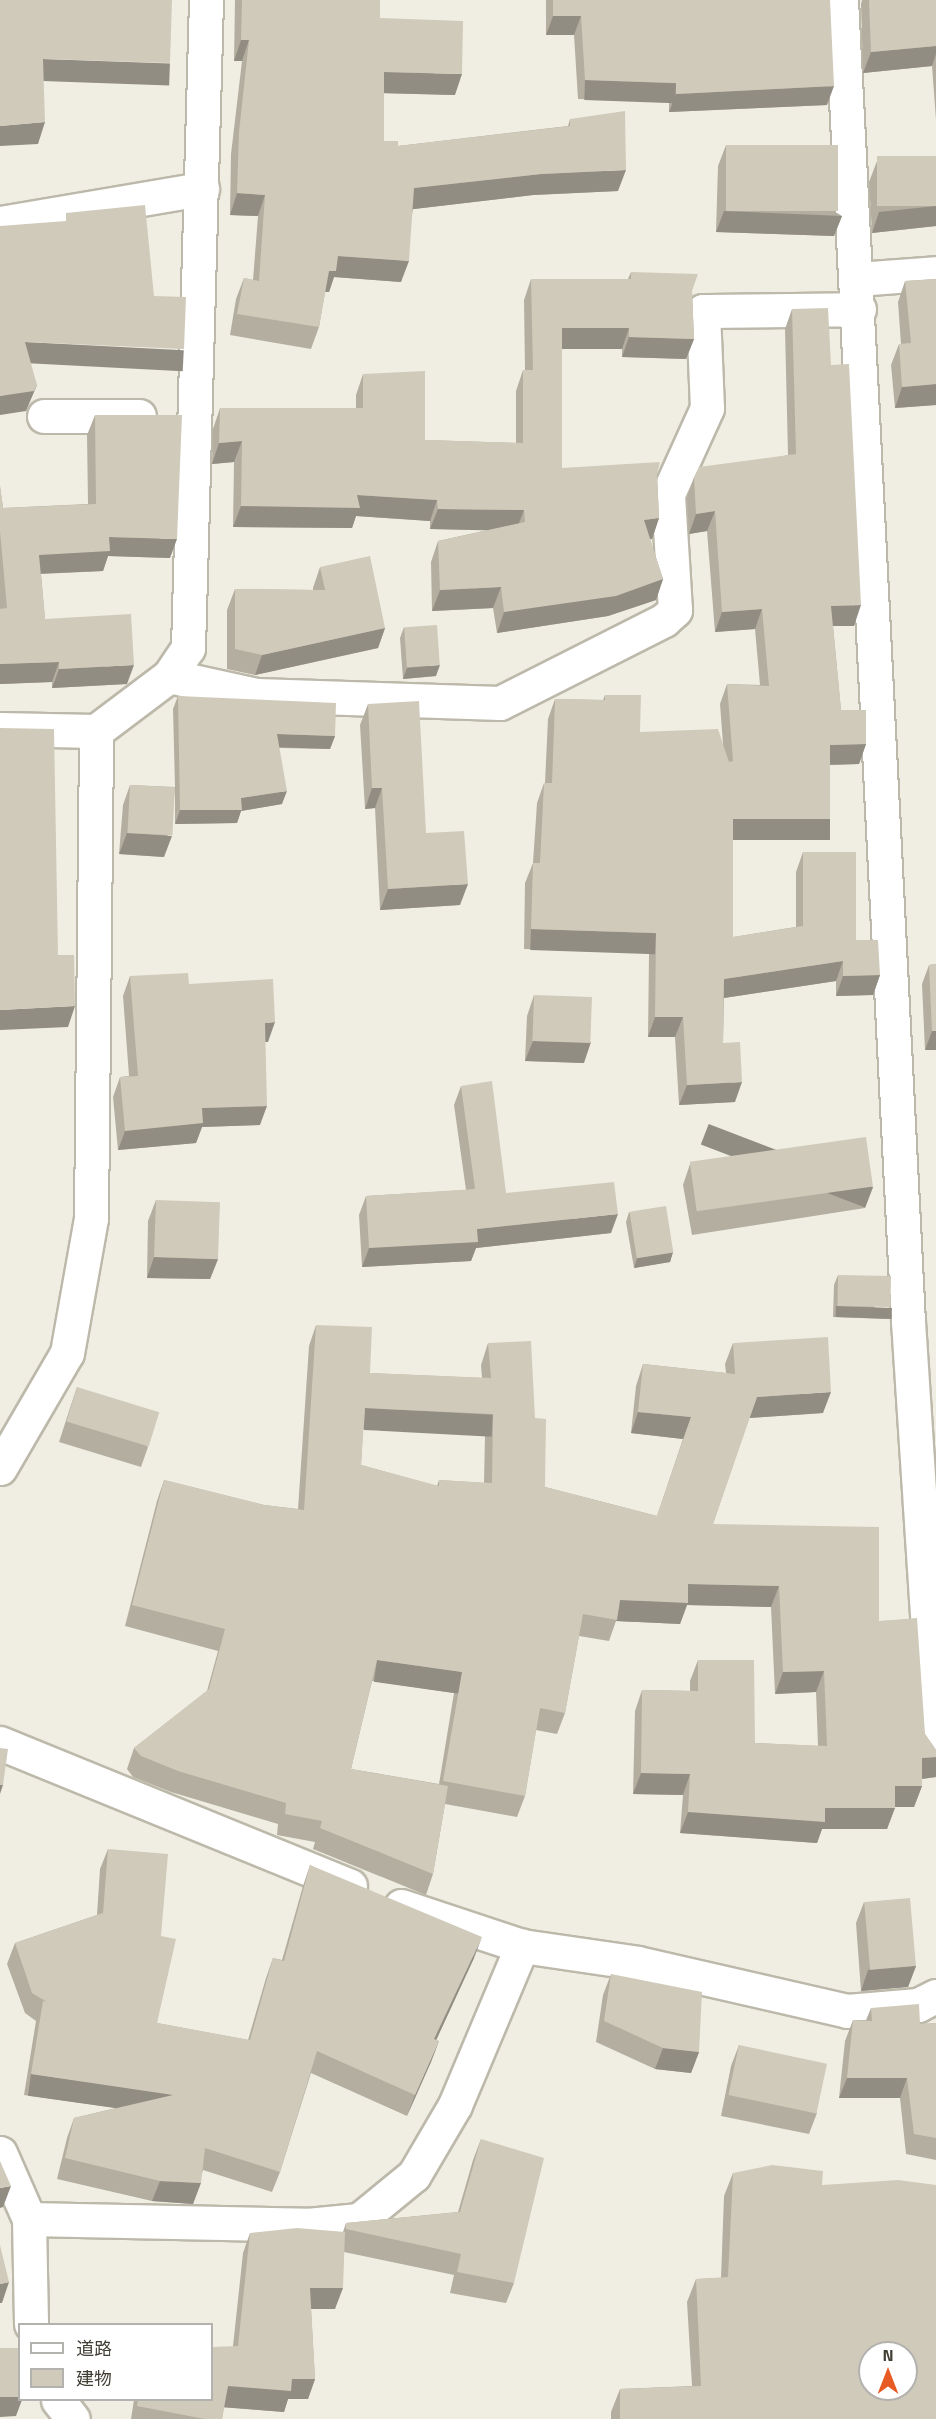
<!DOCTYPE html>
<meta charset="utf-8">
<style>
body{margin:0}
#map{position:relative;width:936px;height:2419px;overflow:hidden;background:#f0eee3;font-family:"Titillium Web","Noto Sans JP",sans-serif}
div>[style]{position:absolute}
.roads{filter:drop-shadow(2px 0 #bdb9aa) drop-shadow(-2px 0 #bdb9aa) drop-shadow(0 2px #bdb9aa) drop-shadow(0 -2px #bdb9aa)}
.street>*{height:33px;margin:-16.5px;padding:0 16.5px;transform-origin:16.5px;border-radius:16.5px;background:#fff}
.wall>*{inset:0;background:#b3aea0}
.shaded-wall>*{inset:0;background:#928d82;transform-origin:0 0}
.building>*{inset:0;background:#d0caba;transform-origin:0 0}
span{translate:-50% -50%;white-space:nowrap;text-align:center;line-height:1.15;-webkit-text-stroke:4.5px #fff;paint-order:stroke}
.legend{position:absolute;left:18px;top:2323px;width:195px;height:78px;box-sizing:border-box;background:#fff;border:2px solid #b3b2ae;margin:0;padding:8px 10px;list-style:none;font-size:18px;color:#413e34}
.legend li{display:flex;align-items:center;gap:12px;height:30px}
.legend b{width:30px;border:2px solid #b3b2ae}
.north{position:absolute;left:858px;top:2341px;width:60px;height:60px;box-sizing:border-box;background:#fff;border:2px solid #b3b2ae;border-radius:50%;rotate:0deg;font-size:16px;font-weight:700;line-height:24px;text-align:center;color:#413e34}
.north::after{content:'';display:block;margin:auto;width:21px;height:27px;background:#e75a23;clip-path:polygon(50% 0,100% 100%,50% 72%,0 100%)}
</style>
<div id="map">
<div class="roads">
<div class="street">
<i style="left:841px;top:0;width:1323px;rotate:87.1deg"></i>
<i style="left:908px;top:1321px;width:434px;rotate:86.3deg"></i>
<i style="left:0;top:223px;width:205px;rotate:-9.6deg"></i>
<i style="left:857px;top:279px;width:79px;rotate:-4.3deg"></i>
<i style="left:44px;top:416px;width:95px"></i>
<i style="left:169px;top:676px;width:90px;rotate:12.2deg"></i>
<i style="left:257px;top:695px;width:243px;rotate:1.9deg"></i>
<i style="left:500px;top:703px;width:184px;rotate:-26.8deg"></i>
<i style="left:664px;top:620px;width:15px;rotate:-42deg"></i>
<i style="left:675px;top:610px;width:116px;rotate:-93.5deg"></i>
<i style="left:668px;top:494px;width:94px;rotate:-65.6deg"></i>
<i style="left:707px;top:408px;width:97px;rotate:-92.4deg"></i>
<i style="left:703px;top:311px;width:156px;rotate:-0.7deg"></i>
<i style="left:0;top:729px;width:96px;rotate:1.2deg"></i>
<i style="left:96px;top:731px;width:91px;rotate:-37deg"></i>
<i style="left:169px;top:676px;width:34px;rotate:-56deg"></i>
<i style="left:188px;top:648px;width:648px;rotate:-88.41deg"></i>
<i style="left:0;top:1468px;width:133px;rotate:-59.8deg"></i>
<i style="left:67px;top:1353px;width:137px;rotate:-79.9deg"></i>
<i style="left:91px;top:1218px;width:487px;rotate:-89.4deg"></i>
<i style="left:0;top:1743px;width:378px;rotate:22.2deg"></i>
<i style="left:401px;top:1906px;width:127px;rotate:18.3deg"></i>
<i style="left:522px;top:1946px;width:117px;rotate:8.3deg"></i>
<i style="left:638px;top:1963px;width:214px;rotate:12.9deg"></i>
<i style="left:847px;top:2011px;width:71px;rotate:-4.8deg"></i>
<i style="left:918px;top:2005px;width:20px;rotate:-27deg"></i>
<i style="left:0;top:2153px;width:72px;rotate:66.3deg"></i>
<i style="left:29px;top:2219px;width:105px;rotate:88.9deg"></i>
<i style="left:29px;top:2219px;width:278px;rotate:1.2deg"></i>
<i style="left:307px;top:2225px;width:52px;rotate:-5.5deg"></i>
<i style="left:359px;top:2220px;width:71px;rotate:-39.3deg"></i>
<i style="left:414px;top:2175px;width:81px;rotate:-59.6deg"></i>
<i style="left:455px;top:2105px;width:173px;rotate:-67.2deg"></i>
<i style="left:58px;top:2400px;width:24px;rotate:52deg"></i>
</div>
</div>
<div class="wall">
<i style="clip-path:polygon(235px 0,380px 0,380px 18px,455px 95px,384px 93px,384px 141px,398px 146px,568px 126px,570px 119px,618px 191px,533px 195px,413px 209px,401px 282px,334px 277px,329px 292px,325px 292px,319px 327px,311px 349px,230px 335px,236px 299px,244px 278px,253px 280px,258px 216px,230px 215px,231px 154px,242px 61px,234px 61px)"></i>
<i style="clip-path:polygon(546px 0,830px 0,827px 105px,669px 112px,669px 102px,578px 99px,574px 35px,546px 35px)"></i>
<i style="clip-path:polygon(862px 0,936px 0,936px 120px,932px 66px,863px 73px,861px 4px)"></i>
<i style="clip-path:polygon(726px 145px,842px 216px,834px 236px,716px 232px,718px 166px)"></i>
<i style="clip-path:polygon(936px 156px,936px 226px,872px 233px,869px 182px,877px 161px)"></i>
<i style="clip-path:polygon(631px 272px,692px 291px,694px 339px,686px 359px,622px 357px,622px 349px,562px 349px,562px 468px,657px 474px,659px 518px,652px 539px,650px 539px,663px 579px,656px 600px,608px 616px,497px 633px,493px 608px,432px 611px,431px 562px,438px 541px,488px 530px,430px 529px,430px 521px,356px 516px,352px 528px,233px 527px,234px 462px,212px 464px,213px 429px,220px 408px,356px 408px,356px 395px,363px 374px,425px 440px,516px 443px,516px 391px,523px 370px,525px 370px,524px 300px,531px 279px,628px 279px)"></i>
<i style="clip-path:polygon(936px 279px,936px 405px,895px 408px,891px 365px,899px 344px,901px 344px,898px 302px,905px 281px)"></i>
<i style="clip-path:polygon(792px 309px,831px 365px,854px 626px,833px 626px,841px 710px,866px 744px,859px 764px,830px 765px,823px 839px,733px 839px,733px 937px,796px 927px,796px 872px,803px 852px,856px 940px,880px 975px,873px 995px,836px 996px,836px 981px,724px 998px,723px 1043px,735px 1102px,679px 1105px,675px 1037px,648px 1037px,649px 953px,524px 949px,525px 883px,533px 863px,537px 803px,544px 783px,545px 783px,548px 719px,555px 699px,603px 700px,605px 695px,640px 732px,723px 744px,720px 704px,727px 684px,760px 685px,755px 629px,715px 632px,707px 531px,689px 534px,687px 498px,694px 477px,788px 455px,785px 329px)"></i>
<i style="clip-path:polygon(95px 415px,170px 558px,108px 556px,103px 571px,41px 574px,45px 619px,127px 684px,52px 688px,52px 682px,0 684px,0 486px,3px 508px,88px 504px,87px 435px)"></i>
<i style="clip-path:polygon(320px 567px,385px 628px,378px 648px,255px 675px,227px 669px,227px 610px,235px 589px,313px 590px,313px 588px)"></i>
<i style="clip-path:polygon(404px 627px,436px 676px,403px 679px,400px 638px)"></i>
<i style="clip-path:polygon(178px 696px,335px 736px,330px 749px,279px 748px,282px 804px,241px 811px,237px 823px,175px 824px,175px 790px,164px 857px,119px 854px,123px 805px,130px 785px,175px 787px,173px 709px)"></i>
<i style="clip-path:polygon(368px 704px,426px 833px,460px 905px,380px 910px,375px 808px,365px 809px,360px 725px)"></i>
<i style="clip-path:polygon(936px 964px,936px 1050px,925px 1050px,922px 984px,929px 965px)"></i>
<i style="clip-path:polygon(130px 976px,189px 984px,268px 1042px,265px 1042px,260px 1125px,202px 1127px,196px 1143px,118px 1150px,113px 1097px,120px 1077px,129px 1076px,123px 996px)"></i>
<i style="clip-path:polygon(534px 995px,584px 1063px,525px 1061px,527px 1016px)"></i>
<i style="clip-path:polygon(461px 1086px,506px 1193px,611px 1233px,476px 1248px,471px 1261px,362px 1267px,359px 1215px,366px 1196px,466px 1190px,454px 1105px)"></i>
<i style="clip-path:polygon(690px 1164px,873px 1187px,865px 1208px,692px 1235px,683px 1185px)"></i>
<i style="clip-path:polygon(156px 1200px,218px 1259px,210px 1279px,147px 1278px,148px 1221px)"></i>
<i style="clip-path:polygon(629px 1212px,673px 1252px,670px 1262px,634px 1268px,626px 1222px)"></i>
<i style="clip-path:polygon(838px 1275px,888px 1319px,833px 1317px,834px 1285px)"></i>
<i style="clip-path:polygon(evenodd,316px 1325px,370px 1373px,482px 1378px,481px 1365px,488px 1343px,535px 1418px,545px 1487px,657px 1516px,683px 1439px,631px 1433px,636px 1386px,643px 1364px,726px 1373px,725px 1364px,733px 1343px,823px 1413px,749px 1418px,713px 1524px,879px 1621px,925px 1734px,936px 1750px,936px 1777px,922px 1779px,922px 1786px,914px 1807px,895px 1807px,887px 1829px,822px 1829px,817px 1843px,680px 1833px,683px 1795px,633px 1794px,635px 1711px,642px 1690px,690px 1691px,690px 1681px,698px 1660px,755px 1743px,818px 1746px,816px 1692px,775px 1694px,771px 1607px,687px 1605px,680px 1624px,616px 1621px,609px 1641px,579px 1636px,565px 1713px,557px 1734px,536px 1730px,525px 1796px,517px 1817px,445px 1804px,433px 1874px,426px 1895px,313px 1849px,315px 1842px,277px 1835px,278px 1824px,171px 1792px,133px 1777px,127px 1769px,134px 1748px,207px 1691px,218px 1651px,125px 1626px,157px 1501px,164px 1480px,264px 1505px,298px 1509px,309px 1346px,316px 1325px,363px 1429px,485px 1435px,484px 1483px,439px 1480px,437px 1486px,361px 1465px,363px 1429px,316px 1325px,372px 1681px,454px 1693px,439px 1784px,351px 1769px,372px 1681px)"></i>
<i style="clip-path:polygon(77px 1387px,148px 1447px,141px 1467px,59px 1442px,70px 1408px)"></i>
<i style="clip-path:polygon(108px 1849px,161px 1936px,157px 2023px,248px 2040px,266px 1978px,273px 1958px,282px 1960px,303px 1886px,310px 1865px,474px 1958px,436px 2040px,439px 2041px,431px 2062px,407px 2116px,311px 2073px,280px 2172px,272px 2192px,203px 2170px,193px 2204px,152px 2201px,57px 2179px,67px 2138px,74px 2118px,116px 2108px,24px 2095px,36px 2021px,25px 2013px,7px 1964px,15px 1943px,97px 1915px,100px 1869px)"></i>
<i style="clip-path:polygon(864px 1902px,916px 1966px,908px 1987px,861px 1991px,856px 1923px)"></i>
<i style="clip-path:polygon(611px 1974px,699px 2052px,691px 2073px,655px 2069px,596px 2042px,603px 1995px)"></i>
<i style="clip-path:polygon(871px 2008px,920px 2024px,936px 2023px,936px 2160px,906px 2154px,900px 2098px,839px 2098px,845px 2041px,853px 2020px,866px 2020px)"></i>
<i style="clip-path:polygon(739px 2045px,817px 2113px,809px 2134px,721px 2116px,731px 2066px)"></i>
<i style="clip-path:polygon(481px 2139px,514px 2283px,506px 2303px,450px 2293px,454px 2275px,344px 2252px,335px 2309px,311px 2309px,315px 2379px,308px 2399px,288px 2399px,284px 2412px,224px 2407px,222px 2419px,131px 2419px,134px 2400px,212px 2400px,233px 2346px,243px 2253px,250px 2233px,343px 2232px,346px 2223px,458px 2212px,473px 2160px)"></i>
<i style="clip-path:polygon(733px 2173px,822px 2185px,936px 2419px,611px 2419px,611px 2412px,620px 2389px,692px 2386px,687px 2302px,696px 2279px,721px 2278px,724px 2196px)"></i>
</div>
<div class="shaded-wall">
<i style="clip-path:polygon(553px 16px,581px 16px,574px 35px,546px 35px)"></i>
<i style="clip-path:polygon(241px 40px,249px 40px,242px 61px,234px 61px)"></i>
<i style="clip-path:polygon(936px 46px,936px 54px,932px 66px,863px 73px,871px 52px)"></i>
<i style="left:43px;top:59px;width:127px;height:22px;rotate:2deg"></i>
<i style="clip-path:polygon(384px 72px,462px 74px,455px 95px,376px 93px)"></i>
<i style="left:585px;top:80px;width:91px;height:20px;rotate:2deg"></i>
<i style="clip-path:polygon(834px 86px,827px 105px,669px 112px,676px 94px)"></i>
<i style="clip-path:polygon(45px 122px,38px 144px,0 146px,0 126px)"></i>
<i style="clip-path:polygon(626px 170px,618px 191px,533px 195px,406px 210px,414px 188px,541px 174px)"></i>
<i style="clip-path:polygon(237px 193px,265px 195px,258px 216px,230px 215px)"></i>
<i style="clip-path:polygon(936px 206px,936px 226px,872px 233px,879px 212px)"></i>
<i style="clip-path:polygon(724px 211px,842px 216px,834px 236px,716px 232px)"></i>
<i style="clip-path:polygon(338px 256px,409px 261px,401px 282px,334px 277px,329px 292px,321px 292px,329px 271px)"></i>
<i style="clip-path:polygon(562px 328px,629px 328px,622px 349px,555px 349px)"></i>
<i style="clip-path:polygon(629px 337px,694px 339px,686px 359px,622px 357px)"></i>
<i style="left:25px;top:342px;width:159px;height:21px;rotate:3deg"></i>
<i style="clip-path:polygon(936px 384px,936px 405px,895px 408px,902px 387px)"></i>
<i style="clip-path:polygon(37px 385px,26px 411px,0 415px,0 396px)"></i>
<i style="clip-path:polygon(242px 441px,234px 462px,212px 464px,219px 443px)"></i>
<i style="clip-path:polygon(357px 495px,437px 500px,430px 521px,356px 516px,352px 528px,233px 527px,241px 506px)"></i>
<i style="clip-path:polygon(438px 509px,524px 510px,516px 531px,430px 529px)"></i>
<i style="clip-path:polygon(715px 511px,707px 531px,689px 534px,696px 514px)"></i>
<i style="clip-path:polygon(659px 518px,652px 539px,636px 541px,644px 520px)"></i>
<i style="clip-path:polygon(109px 537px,177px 539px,170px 558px,108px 556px,103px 571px,32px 574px,39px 555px)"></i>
<i style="clip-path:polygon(663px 579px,656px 600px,608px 616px,497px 633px,504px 612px)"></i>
<i style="clip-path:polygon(501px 587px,493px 608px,432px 611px,440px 590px)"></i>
<i style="clip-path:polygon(861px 605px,854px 626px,824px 626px,831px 606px)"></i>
<i style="clip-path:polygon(762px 609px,755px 629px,715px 632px,722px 612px)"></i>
<i style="clip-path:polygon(385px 628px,378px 648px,255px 675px,262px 655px)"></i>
<i style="clip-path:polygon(59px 662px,52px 682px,0 684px,0 664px)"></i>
<i style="clip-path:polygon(134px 665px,127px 684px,52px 688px,59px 669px)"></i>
<i style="clip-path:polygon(440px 665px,436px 676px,403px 679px,407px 668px)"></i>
<i style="clip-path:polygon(277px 734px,335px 736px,330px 749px,272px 747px)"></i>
<i style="clip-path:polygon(866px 744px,859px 764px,823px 765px,830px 745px)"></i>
<i style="clip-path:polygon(372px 788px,382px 788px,375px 808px,365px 809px)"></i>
<i style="clip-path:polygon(287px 791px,282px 804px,241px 811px,237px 823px,175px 824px,180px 810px,241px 798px)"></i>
<i style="left:733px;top:819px;width:97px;height:21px"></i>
<i style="clip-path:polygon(127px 833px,172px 836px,164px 857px,119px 854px)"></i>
<i style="clip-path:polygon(468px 884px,460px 905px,380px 910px,388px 889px)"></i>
<i style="left:531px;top:929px;width:125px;height:21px;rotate:2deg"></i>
<i style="clip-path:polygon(843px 961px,836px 981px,717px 999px,724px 979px)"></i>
<i style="clip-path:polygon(880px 975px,873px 995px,836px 996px,843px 976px)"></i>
<i style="clip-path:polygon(75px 1006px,68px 1027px,0 1030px,0 1010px)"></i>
<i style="clip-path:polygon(655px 1017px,683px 1017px,675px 1037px,648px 1037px)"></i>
<i style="clip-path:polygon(275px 1022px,268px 1042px,258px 1042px,265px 1023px)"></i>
<i style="clip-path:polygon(932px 1031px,936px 1031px,936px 1050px,925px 1050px)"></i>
<i style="clip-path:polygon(533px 1041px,591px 1042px,584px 1063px,525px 1061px)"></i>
<i style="clip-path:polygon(742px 1082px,735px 1102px,679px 1105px,687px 1085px)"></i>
<i style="clip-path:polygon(267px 1106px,260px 1125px,202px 1127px,196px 1143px,118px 1150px,125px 1131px,202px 1108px)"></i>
<i style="left:873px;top:1187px;width:22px;height:176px;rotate:111deg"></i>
<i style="clip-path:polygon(618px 1214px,611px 1233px,476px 1248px,471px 1261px,362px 1267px,369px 1248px,477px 1229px)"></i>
<i style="clip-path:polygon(673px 1252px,670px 1262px,634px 1268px,637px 1258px)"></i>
<i style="clip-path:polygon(154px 1257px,218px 1259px,210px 1279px,147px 1278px)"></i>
<i style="left:836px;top:1306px;width:56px;height:11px;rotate:2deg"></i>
<i style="clip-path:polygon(831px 1392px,823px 1413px,749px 1418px,757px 1397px)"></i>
<i style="left:365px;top:1408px;width:128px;height:22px;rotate:3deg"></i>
<i style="clip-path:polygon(638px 1412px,691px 1417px,683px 1439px,631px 1433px)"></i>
<i style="clip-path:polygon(688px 1584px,779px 1586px,771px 1607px,687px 1605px,680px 1624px,616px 1621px,620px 1600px)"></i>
<i style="left:377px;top:1660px;width:86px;height:22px;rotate:8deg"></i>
<i style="clip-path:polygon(824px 1671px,816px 1692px,775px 1694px,783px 1672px)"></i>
<i style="clip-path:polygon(936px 1757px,936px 1777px,914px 1780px,922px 1758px)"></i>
<i style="clip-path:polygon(641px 1773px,690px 1774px,683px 1795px,633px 1794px)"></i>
<i style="clip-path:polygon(0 1785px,3px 1785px,0 1794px)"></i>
<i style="clip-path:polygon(895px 1786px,922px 1786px,914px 1807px,887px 1807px)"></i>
<i style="clip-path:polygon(825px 1808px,895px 1808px,887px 1829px,822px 1829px,817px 1843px,680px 1833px,688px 1812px)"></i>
<i style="clip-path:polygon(482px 1937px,474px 1958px,427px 2060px,434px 2039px)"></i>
<i style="clip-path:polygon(916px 1966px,908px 1987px,861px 1991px,868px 1970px)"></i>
<i style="clip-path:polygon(439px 2041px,431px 2062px,407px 2116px,415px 2095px)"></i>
<i style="clip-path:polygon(663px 2048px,699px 2052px,691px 2073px,655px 2069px)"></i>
<i style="left:31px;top:2074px;width:144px;height:22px;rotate:8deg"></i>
<i style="clip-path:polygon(847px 2078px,907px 2078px,900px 2098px,839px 2098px)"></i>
<i style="clip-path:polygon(160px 2181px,201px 2183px,193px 2204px,152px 2201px)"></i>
<i style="clip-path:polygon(11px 2186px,3px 2207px,0 2208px,0 2188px)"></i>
<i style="clip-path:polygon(9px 2282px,2px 2303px,0 2303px,0 2284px)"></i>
<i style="clip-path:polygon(310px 2288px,343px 2288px,335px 2309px,302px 2309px)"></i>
<i style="clip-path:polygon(292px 2379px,315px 2379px,308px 2399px,288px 2399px,284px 2412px,220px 2407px,228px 2386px)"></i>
<i style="clip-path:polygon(20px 2396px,20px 2400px,22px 2400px,16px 2416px,0 2417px,0 2397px)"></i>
</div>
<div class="building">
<i style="clip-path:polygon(0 0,172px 0,170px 63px,43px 59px,45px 122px,0 126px)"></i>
<i style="clip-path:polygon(242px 0,380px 0,380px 18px,463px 21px,462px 74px,384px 72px,384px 141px,398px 141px,398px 146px,570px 126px,570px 119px,625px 111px,626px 170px,541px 174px,414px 188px,409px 261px,338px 256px,336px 271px,329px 271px,319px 327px,237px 314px,244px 278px,259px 281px,265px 195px,237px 193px,239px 132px,249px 40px,241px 40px)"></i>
<i style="clip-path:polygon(553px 0,830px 0,834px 86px,676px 94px,676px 83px,585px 80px,581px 16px,553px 16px)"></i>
<i style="clip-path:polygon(869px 0,936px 0,936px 46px,871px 52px)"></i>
<i style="left:726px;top:145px;width:112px;height:66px"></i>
<i style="left:936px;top:156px;width:50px;height:59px;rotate:90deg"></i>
<i style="clip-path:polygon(145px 205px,154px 296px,186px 297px,184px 349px,25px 342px,37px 385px,34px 391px,0 396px,0 226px,66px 221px,66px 213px)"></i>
<i style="clip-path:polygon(631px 272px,698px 274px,692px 291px,694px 339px,629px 337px,629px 328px,562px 328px,562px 468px,660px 462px,657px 474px,659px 518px,644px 520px,663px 579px,616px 596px,504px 612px,501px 587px,440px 590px,438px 541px,525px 522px,524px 510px,438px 509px,437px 500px,357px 495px,360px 508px,241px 506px,242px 441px,219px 443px,220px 408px,363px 408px,363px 374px,425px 371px,425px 440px,523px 443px,523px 370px,533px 370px,531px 279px,631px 279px)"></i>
<i style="clip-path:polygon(936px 279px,936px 384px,902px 387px,899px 344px,911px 343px,905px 281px)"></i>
<i style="clip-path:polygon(828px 308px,831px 365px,849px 364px,861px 605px,831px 606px,841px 710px,866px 710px,866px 744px,830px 745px,830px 819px,733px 819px,733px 937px,803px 926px,803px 852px,856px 852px,856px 940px,878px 940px,880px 975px,843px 976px,843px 961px,724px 979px,723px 1043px,740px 1042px,742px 1082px,687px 1085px,683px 1017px,655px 1017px,656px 933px,531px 929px,533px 863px,540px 863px,544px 783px,552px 783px,555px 699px,605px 700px,605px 695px,641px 695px,640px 732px,718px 729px,729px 762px,733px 761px,727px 684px,769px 686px,762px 609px,722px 612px,715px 511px,696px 514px,694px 477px,699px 467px,796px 454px,792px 309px)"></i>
<i style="clip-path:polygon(95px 415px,182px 415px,177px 539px,109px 537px,110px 551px,39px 555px,45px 619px,131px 614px,134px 665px,59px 669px,59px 662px,0 664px,0 609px,7px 608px,0 531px,0 486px,3px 508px,96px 504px)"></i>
<i style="clip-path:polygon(370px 556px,385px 628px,262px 655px,235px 649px,235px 589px,325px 590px,320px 567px)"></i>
<i style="left:437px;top:625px;width:40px;height:33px;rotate:86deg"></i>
<i style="clip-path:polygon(178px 696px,336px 703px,335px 736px,277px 734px,287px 791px,241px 798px,242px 810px,180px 810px)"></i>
<i style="clip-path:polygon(419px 701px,426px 833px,464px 831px,468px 884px,388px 889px,382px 788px,372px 788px,368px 704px)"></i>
<i style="clip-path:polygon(0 728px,54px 729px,58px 955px,74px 955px,75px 1006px,0 1010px)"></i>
<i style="left:130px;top:785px;width:45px;height:48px;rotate:3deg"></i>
<i style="clip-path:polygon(936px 964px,936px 1031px,932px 1031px,929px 965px)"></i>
<i style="clip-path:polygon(188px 973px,189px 984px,273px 979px,275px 1022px,265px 1023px,267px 1106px,202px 1108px,203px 1123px,125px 1131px,120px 1077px,138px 1076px,130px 976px)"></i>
<i style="left:534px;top:995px;width:58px;height:46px;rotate:2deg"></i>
<i style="clip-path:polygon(492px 1081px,506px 1193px,614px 1182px,618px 1214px,477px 1229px,478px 1242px,369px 1248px,366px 1196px,475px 1189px,461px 1086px)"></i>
<i style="left:866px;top:1137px;width:50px;height:178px;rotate:82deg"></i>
<i style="left:156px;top:1200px;width:64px;height:57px;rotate:2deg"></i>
<i style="left:666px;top:1206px;width:47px;height:37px;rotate:81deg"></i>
<i style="left:838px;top:1275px;width:53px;height:31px;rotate:1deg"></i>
<i style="clip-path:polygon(evenodd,316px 1325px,372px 1327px,370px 1373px,491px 1378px,488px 1343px,531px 1341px,535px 1418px,546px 1419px,545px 1487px,657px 1516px,691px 1417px,638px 1412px,643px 1364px,735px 1374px,733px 1343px,828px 1337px,831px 1392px,757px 1397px,713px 1524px,879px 1527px,879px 1621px,917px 1618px,925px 1734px,936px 1750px,936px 1757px,922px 1758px,922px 1786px,895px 1786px,895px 1808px,825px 1808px,825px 1822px,688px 1812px,690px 1774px,641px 1773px,642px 1690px,698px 1691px,698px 1660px,754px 1660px,755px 1743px,827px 1746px,824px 1671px,783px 1672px,779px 1586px,688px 1584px,688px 1603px,620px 1600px,617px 1620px,583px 1614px,565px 1713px,540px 1708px,525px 1796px,443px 1781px,462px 1672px,377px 1660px,351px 1769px,448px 1786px,433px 1874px,320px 1828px,322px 1821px,285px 1814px,286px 1803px,178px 1771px,141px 1756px,134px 1748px,209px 1689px,225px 1629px,132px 1605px,164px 1480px,264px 1505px,304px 1510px,316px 1325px,365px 1408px,493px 1414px,492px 1483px,439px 1480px,439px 1486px,361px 1465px,365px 1408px)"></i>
<i style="left:77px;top:1387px;width:86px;height:36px;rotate:17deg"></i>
<i style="clip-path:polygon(0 1748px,8px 1749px,3px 1785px,0 1785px)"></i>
<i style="clip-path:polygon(108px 1849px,168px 1854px,161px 1936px,176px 1939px,157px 2023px,250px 2040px,273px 1958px,284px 1961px,310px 1865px,482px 1937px,434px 2039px,439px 2041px,415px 2095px,317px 2051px,280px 2172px,205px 2148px,201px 2183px,160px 2181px,65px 2158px,74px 2118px,173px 2095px,31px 2074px,43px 2001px,47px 2002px,32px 1993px,15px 1943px,103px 1913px)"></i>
<i style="left:910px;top:1898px;width:68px;height:46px;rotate:85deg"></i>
<i style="clip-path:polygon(611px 1974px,702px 1992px,699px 2052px,663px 2048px,604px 2021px)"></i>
<i style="clip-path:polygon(919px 2004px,920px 2024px,936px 2023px,936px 2138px,914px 2134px,907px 2078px,847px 2078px,853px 2020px,872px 2021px,871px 2008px)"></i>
<i style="left:739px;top:2045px;width:90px;height:51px;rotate:12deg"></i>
<i style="clip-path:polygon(481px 2139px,544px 2158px,514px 2283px,457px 2272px,461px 2254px,346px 2229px,346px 2223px,460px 2212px)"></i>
<i style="clip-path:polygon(0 2161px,11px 2186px,0 2188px)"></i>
<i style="clip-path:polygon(evenodd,772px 2165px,823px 2171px,822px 2185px,898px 2180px,936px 2185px,936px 2419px,620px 2419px,620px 2389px,701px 2386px,696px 2279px,728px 2277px,733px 2173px,772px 2165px,870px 2353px,906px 2353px,906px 2389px,870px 2389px,870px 2353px)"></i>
<i style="clip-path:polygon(297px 2228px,345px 2232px,343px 2288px,310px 2288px,315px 2379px,292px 2379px,291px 2391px,228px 2386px,222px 2419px,205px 2419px,137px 2406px,138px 2400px,212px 2400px,212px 2347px,238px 2346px,250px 2233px)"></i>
<i style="clip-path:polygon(0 2245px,9px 2282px,0 2284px)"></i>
<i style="left:0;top:2348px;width:20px;height:49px"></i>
</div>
<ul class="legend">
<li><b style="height:8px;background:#fff"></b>道路</li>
<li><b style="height:16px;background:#d0caba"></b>建物</li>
</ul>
<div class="north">N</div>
</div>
